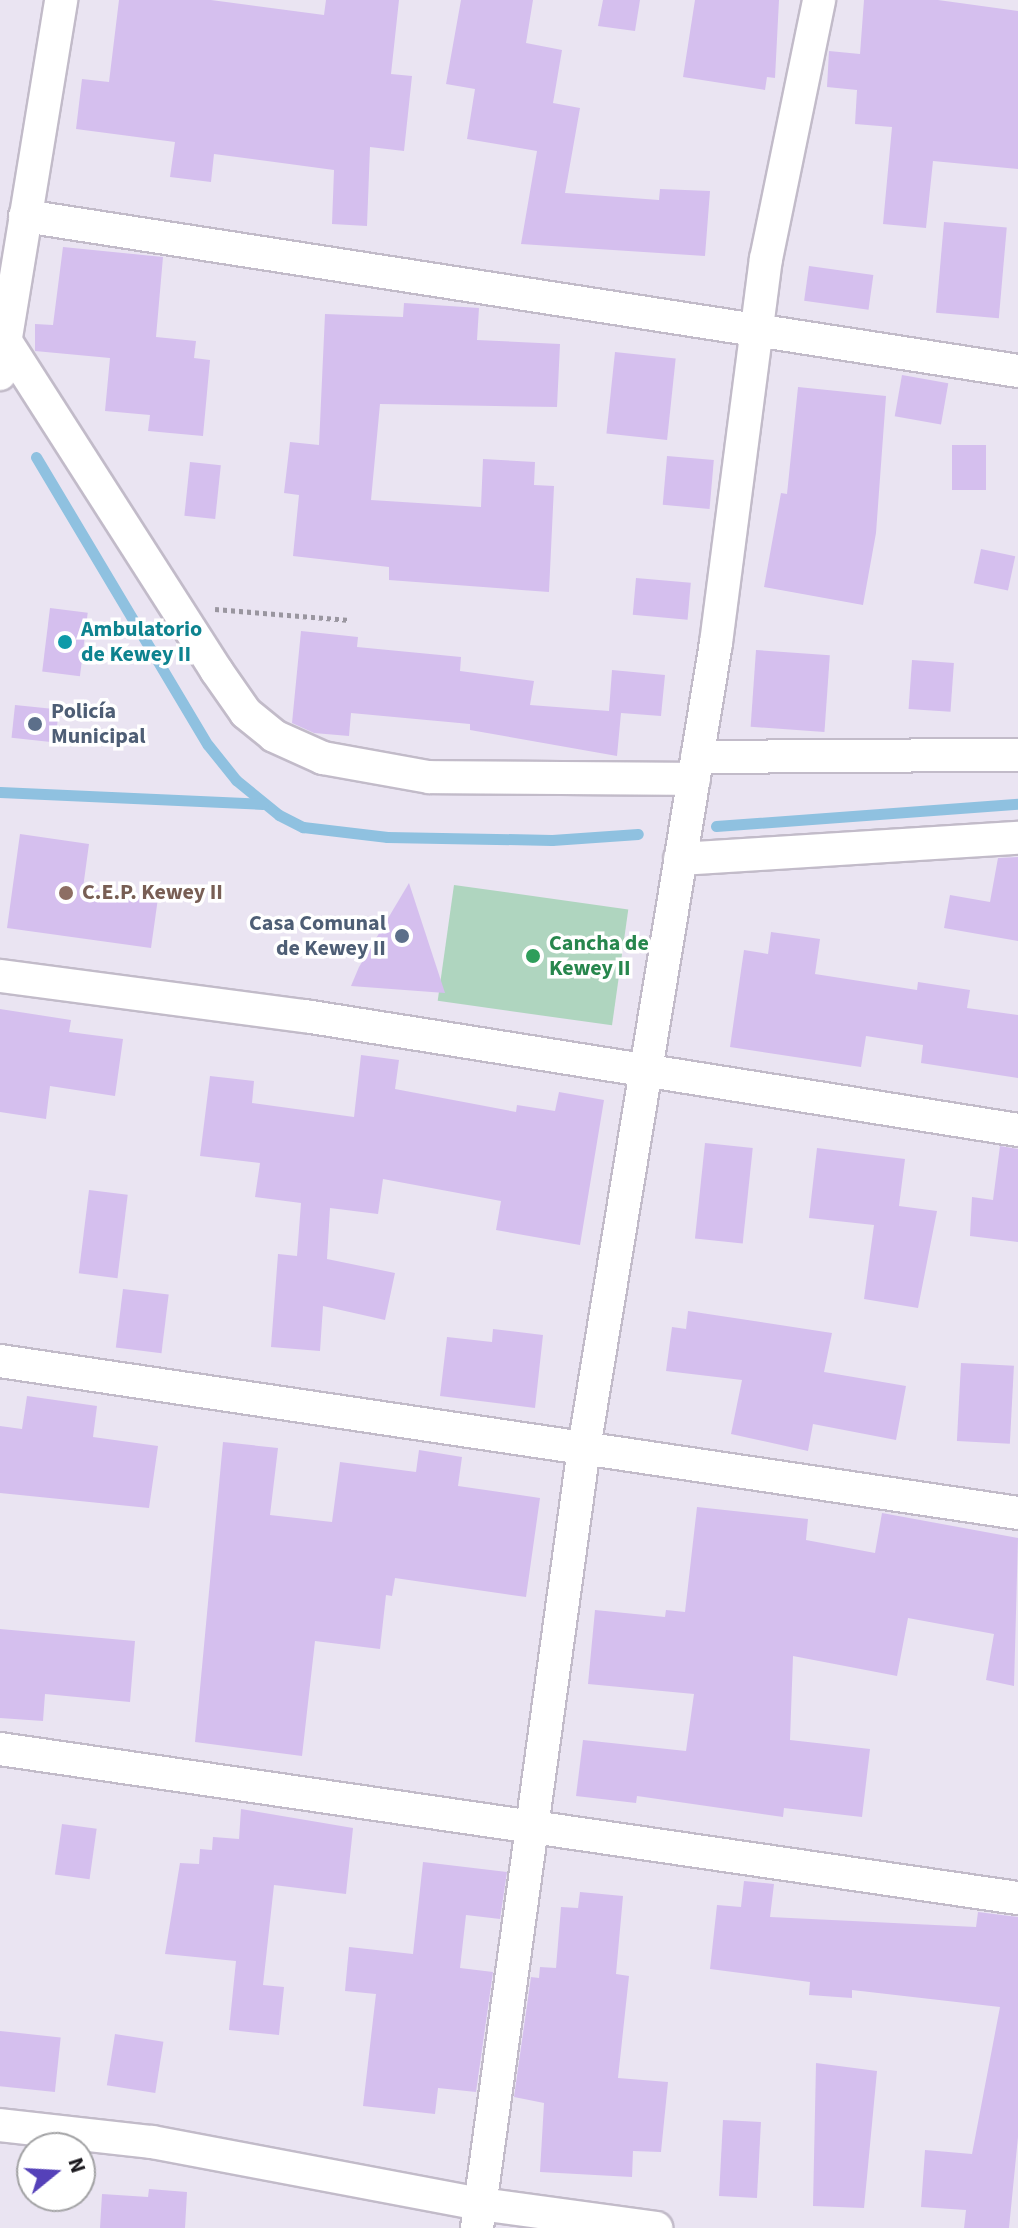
<!DOCTYPE html>
<meta charset="utf-8">
<style>
body{margin:0}
#map{position:relative;width:1018px;height:2228px;overflow:hidden;background:#eae4f2;font-family:"Source Sans 3",sans-serif}
div>[style]{position:absolute}
.green>*{inset:0;background:#afd5bf;transform-origin:0 0}
.stream>*{height:11px;margin:-5.5px;padding:0 5.5px;transform-origin:5.5px;border-radius:5.5px;background:#8fc1e0}
.building>*{inset:0;background:#d5bfee;transform-origin:0 0}
.path>*{height:5px;margin-top:-2.5px;transform-origin:0;background:repeating-linear-gradient(90deg,#9a96a0 0 4px,transparent 0 8px)}
.roads{filter:drop-shadow(2px 0 #c2bbc9) drop-shadow(-2px 0 #c2bbc9) drop-shadow(0 2px #c2bbc9) drop-shadow(0 -2px #c2bbc9)}
.street>*{height:32px;margin:-16px;padding:0 16px;transform-origin:16px;border-radius:16px;background:#fff}
.dots>*{width:22px;height:22px;translate:-50% -50%;box-sizing:border-box;border:4px solid #fff;border-radius:50%}
span{translate:-50% -50%;white-space:nowrap;text-align:center;line-height:1.15;-webkit-text-stroke:7px #fff;paint-order:stroke}
.culture-label{font-size:22px;color:#0d838f;font-weight:700}
.left{translate:0 -50%;text-align:left}
.service-label{font-size:22px;color:#4e5e75;font-weight:700}
.right{translate:-100% -50%;text-align:right}
.education-label{font-size:22px;color:#785e54;font-weight:700}
.leisure-label{font-size:22px;color:#27864d;font-weight:700}
.north{position:absolute;left:16px;top:2132px;width:80px;height:80px;box-sizing:border-box;background:#fff;border:2px solid #a3a3a5;border-radius:50%;rotate:72deg;font-size:22px;font-weight:700;line-height:32px;text-align:center;color:#1a181d}
.north::after{content:'';display:block;margin:auto;width:28px;height:36px;background:#5541b9;clip-path:polygon(50% 0,100% 100%,50% 72%,0 100%)}
</style>
<div id="map">
<div class="green">
<i style="left:454px;top:885px;width:176px;height:117px;rotate:8deg"></i>
</div>
<div class="stream">
<i style="left:36px;top:457px;width:335px;rotate:59.2deg"></i>
<i style="left:208px;top:745px;width:45px;rotate:51.3deg"></i>
<i style="left:236px;top:780px;width:55px;rotate:39.1deg"></i>
<i style="left:279px;top:815px;width:27px;rotate:27deg"></i>
<i style="left:303px;top:827px;width:85px;rotate:6.8deg"></i>
<i style="left:387px;top:837px;width:165px;rotate:1deg"></i>
<i style="left:552px;top:840px;width:86px;rotate:-4deg"></i>
<i style="left:0;top:792px;width:263px;rotate:2.6deg"></i>
<i style="left:716px;top:826px;width:303px;rotate:-4.2deg"></i>
</div>
<div class="building">
<i style="clip-path:polygon(119px 0,211px 0,324px 15px,326px 0,399px 0,391px 74px,412px 76px,404px 151px,370px 147px,367px 226px,332px 224px,334px 170px,214px 154px,211px 182px,170px 177px,175px 142px,76px 129px,82px 79px,109px 82px)"></i>
<i style="clip-path:polygon(461px 0,533px 0,526px 43px,562px 50px,553px 103px,580px 108px,565px 193px,659px 200px,660px 189px,710px 191px,705px 256px,521px 244px,537px 151px,467px 139px,475px 89px,446px 84px)"></i>
<i style="clip-path:polygon(603px 0,640px 0,635px 31px,598px 26px)"></i>
<i style="clip-path:polygon(695px 0,779px 0,775px 78px,767px 77px,765px 90px,683px 77px)"></i>
<i style="clip-path:polygon(864px 0,938px 0,1018px 11px,1018px 169px,933px 161px,926px 228px,883px 224px,892px 127px,855px 124px,857px 90px,827px 87px,829px 51px,860px 54px)"></i>
<i style="left:944px;top:222px;width:63px;height:91px;rotate:5deg"></i>
<i style="clip-path:polygon(63px 247px,163px 257px,156px 337px,196px 341px,194px 358px,210px 360px,203px 436px,148px 431px,150px 415px,105px 411px,110px 358px,35px 351px,35px 324px,53px 325px)"></i>
<i style="left:809px;top:266px;width:65px;height:35px;rotate:8deg"></i>
<i style="clip-path:polygon(404px 303px,479px 308px,477px 340px,560px 344px,557px 407px,380px 404px,371px 500px,481px 507px,483px 459px,535px 462px,534px 485px,554px 486px,549px 592px,389px 580px,389px 567px,293px 556px,299px 495px,284px 493px,290px 442px,319px 445px,325px 314px,403px 317px)"></i>
<i style="left:615px;top:352px;width:61px;height:82px;rotate:6deg"></i>
<i style="left:902px;top:375px;width:47px;height:42px;rotate:10deg"></i>
<i style="clip-path:polygon(798px 387px,886px 396px,876px 533px,863px 605px,764px 587px,781px 493px,787px 494px)"></i>
<i style="left:952px;top:445px;width:34px;height:45px"></i>
<i style="left:667px;top:456px;width:47px;height:49px;rotate:5deg"></i>
<i style="left:190px;top:462px;width:31px;height:54px;rotate:6deg"></i>
<i style="left:981px;top:549px;width:35px;height:35px;rotate:12deg"></i>
<i style="left:636px;top:578px;width:55px;height:37px;rotate:5deg"></i>
<i style="left:50px;top:608px;width:38px;height:64px;rotate:7deg"></i>
<i style="clip-path:polygon(301px 631px,358px 637px,357px 647px,461px 657px,460px 671px,534px 681px,530px 705px,609px 711px,612px 670px,665px 675px,661px 716px,621px 713px,617px 756px,470px 730px,470px 724px,351px 713px,349px 736px,314px 733px,292px 723px)"></i>
<i style="left:756px;top:650px;width:74px;height:77px;rotate:4deg"></i>
<i style="left:912px;top:660px;width:42px;height:49px;rotate:4deg"></i>
<i style="left:15px;top:705px;width:44px;height:33px;rotate:6deg"></i>
<i style="clip-path:polygon(20px 834px,89px 844px,83px 888px,158px 898px,151px 948px,7px 928px)"></i>
<i style="clip-path:polygon(1018px 857px,1018px 941px,944px 928px,950px 895px,990px 902px,998px 858px)"></i>
<i style="clip-path:polygon(409px 883px,445px 993px,351px 986px,359px 967px)"></i>
<i style="clip-path:polygon(771px 932px,820px 939px,815px 974px,917px 990px,918px 982px,970px 990px,967px 1008px,1018px 1015px,1018px 1078px,921px 1063px,923px 1045px,866px 1036px,861px 1067px,730px 1047px,744px 950px,768px 954px)"></i>
<i style="clip-path:polygon(0 1009px,71px 1020px,69px 1032px,123px 1039px,115px 1096px,50px 1086px,46px 1119px,0 1112px)"></i>
<i style="clip-path:polygon(361px 1055px,399px 1060px,395px 1089px,516px 1112px,517px 1105px,555px 1111px,559px 1092px,604px 1100px,580px 1245px,496px 1230px,501px 1201px,383px 1179px,378px 1214px,330px 1208px,327px 1259px,395px 1273px,385px 1320px,323px 1306px,320px 1351px,271px 1347px,278px 1254px,297px 1256px,301px 1203px,255px 1197px,260px 1163px,200px 1156px,210px 1076px,254px 1081px,252px 1103px,354px 1117px)"></i>
<i style="left:705px;top:1143px;width:48px;height:96px;rotate:6deg"></i>
<i style="clip-path:polygon(1000px 1146px,1018px 1149px,1018px 1242px,970px 1236px,972px 1197px,993px 1200px)"></i>
<i style="clip-path:polygon(817px 1148px,905px 1159px,899px 1206px,937px 1211px,918px 1308px,864px 1299px,874px 1225px,809px 1218px)"></i>
<i style="left:89px;top:1190px;width:39px;height:84px;rotate:7deg"></i>
<i style="left:123px;top:1289px;width:46px;height:59px;rotate:7deg"></i>
<i style="clip-path:polygon(688px 1311px,832px 1333px,824px 1372px,906px 1386px,896px 1440px,813px 1424px,808px 1451px,731px 1434px,742px 1380px,666px 1371px,672px 1327px,686px 1329px)"></i>
<i style="clip-path:polygon(493px 1329px,543px 1335px,535px 1408px,440px 1396px,447px 1337px,492px 1342px)"></i>
<i style="left:961px;top:1363px;width:53px;height:78px;rotate:3deg"></i>
<i style="clip-path:polygon(27px 1396px,97px 1406px,93px 1437px,158px 1446px,149px 1508px,0 1493px,0 1426px,22px 1429px)"></i>
<i style="clip-path:polygon(223px 1442px,278px 1448px,270px 1515px,332px 1522px,340px 1462px,416px 1472px,419px 1450px,462px 1457px,458px 1486px,540px 1498px,526px 1597px,395px 1578px,392px 1596px,386px 1595px,380px 1649px,315px 1641px,302px 1756px,195px 1742px)"></i>
<i style="clip-path:polygon(697px 1507px,808px 1519px,806px 1540px,875px 1553px,882px 1513px,1018px 1538px,1014px 1686px,986px 1680px,994px 1634px,908px 1618px,897px 1676px,793px 1656px,790px 1740px,870px 1749px,862px 1817px,784px 1808px,783px 1817px,637px 1796px,636px 1803px,576px 1796px,583px 1740px,686px 1751px,694px 1694px,588px 1684px,595px 1610px,665px 1617px,666px 1610px,685px 1612px)"></i>
<i style="clip-path:polygon(0 1629px,135px 1641px,130px 1702px,45px 1694px,43px 1721px,0 1718px)"></i>
<i style="clip-path:polygon(241px 1809px,353px 1828px,346px 1894px,274px 1885px,263px 1985px,284px 1987px,279px 2035px,229px 2030px,236px 1961px,165px 1954px,180px 1863px,199px 1864px,200px 1849px,212px 1850px,213px 1837px,239px 1839px)"></i>
<i style="left:62px;top:1824px;width:35px;height:51px;rotate:8deg"></i>
<i style="clip-path:polygon(423px 1862px,507px 1872px,500px 1919px,466px 1915px,460px 1968px,493px 1972px,476px 2092px,438px 2088px,435px 2114px,363px 2106px,376px 1994px,345px 1991px,349px 1947px,413px 1954px)"></i>
<i style="clip-path:polygon(744px 1881px,774px 1884px,770px 1917px,976px 1927px,978px 1912px,1018px 1917px,1018px 2137px,1009px 2228px,964px 2228px,966px 2210px,921px 2207px,925px 2150px,972px 2154px,1000px 2007px,852px 1990px,852px 1998px,809px 1995px,810px 1982px,710px 1969px,717px 1905px,741px 1907px)"></i>
<i style="clip-path:polygon(580px 1892px,623px 1896px,616px 1974px,629px 1976px,618px 2078px,668px 2082px,661px 2152px,633px 2151px,632px 2177px,540px 2172px,544px 2103px,514px 2097px,531px 1977px,539px 1978px,540px 1967px,556px 1968px,561px 1907px,578px 1908px)"></i>
<i style="left:0;top:2031px;width:61px;height:55px;rotate:6deg"></i>
<i style="left:115px;top:2034px;width:49px;height:52px;rotate:9deg"></i>
<i style="clip-path:polygon(816px 2063px,877px 2071px,864px 2208px,813px 2206px)"></i>
<i style="left:723px;top:2120px;width:38px;height:76px;rotate:3deg"></i>
<i style="clip-path:polygon(149px 2189px,187px 2192px,185px 2228px,100px 2228px,102px 2194px,148px 2197px)"></i>
</div>
<div class="path">
<i style="left:215px;top:609px;width:135px;rotate:4.7deg"></i>
</div>
<div class="roads">
<div class="street">
<i style="left:25px;top:216px;width:1005px;rotate:8.87deg"></i>
<i style="left:5px;top:340px;width:392px;rotate:57.4deg"></i>
<i style="left:216px;top:670px;width:52px;rotate:55.1deg"></i>
<i style="left:246px;top:713px;width:36px;rotate:39deg"></i>
<i style="left:274px;top:736px;width:54px;rotate:24.2deg"></i>
<i style="left:323px;top:758px;width:108px;rotate:10.2deg"></i>
<i style="left:429px;top:777px;width:265px;rotate:0.4deg"></i>
<i style="left:0;top:374px;width:379px;rotate:-80.7deg"></i>
<i style="left:697px;top:757px;width:321px;rotate:-0.4deg"></i>
<i style="left:680px;top:859px;width:339px;rotate:-3.6deg"></i>
<i style="left:0;top:976px;width:308px;rotate:7.5deg"></i>
<i style="left:305px;top:1016px;width:722px;rotate:9.08deg"></i>
<i style="left:0;top:1361px;width:1029px;rotate:8.49deg"></i>
<i style="left:0;top:1749px;width:1029px;rotate:8.33deg"></i>
<i style="left:0;top:2125px;width:153px;rotate:6.4deg"></i>
<i style="left:152px;top:2142px;width:335px;rotate:10.7deg"></i>
<i style="left:481px;top:2204px;width:177px;rotate:7.8deg"></i>
<i style="left:477px;top:2228px;width:787px;rotate:-82.19deg"></i>
<i style="left:584px;top:1448px;width:816px;rotate:-80.69deg"></i>
<i style="left:716px;top:643px;width:387px;rotate:-82.6deg"></i>
<i style="left:766px;top:259px;width:264px;rotate:-78.4deg"></i>
</div>
</div>
<div class="dots">
<i style="left:65px;top:642px;background:#0f9aa8"></i>
<i style="left:35px;top:724px;background:#5c6f8a"></i>
<i style="left:66px;top:893px;background:#8d6e63"></i>
<i style="left:402px;top:936px;background:#5c6f8a"></i>
<i style="left:533px;top:956px;background:#2e9e5b"></i>
</div>
<div class="culture-label">
<span class="left" style="left:81px;top:642px">Ambulatorio<br>de Kewey II</span>
</div>
<div class="service-label">
<span class="left" style="left:51px;top:724px">Policía<br>Municipal</span>
<span class="right" style="left:386px;top:936px">Casa Comunal<br>de Kewey II</span>
</div>
<div class="education-label">
<span class="left" style="left:82px;top:893px">C.E.P. Kewey II</span>
</div>
<div class="leisure-label">
<span class="left" style="left:549px;top:956px">Cancha de<br>Kewey II</span>
</div>
<div class="north">N</div>
</div>
